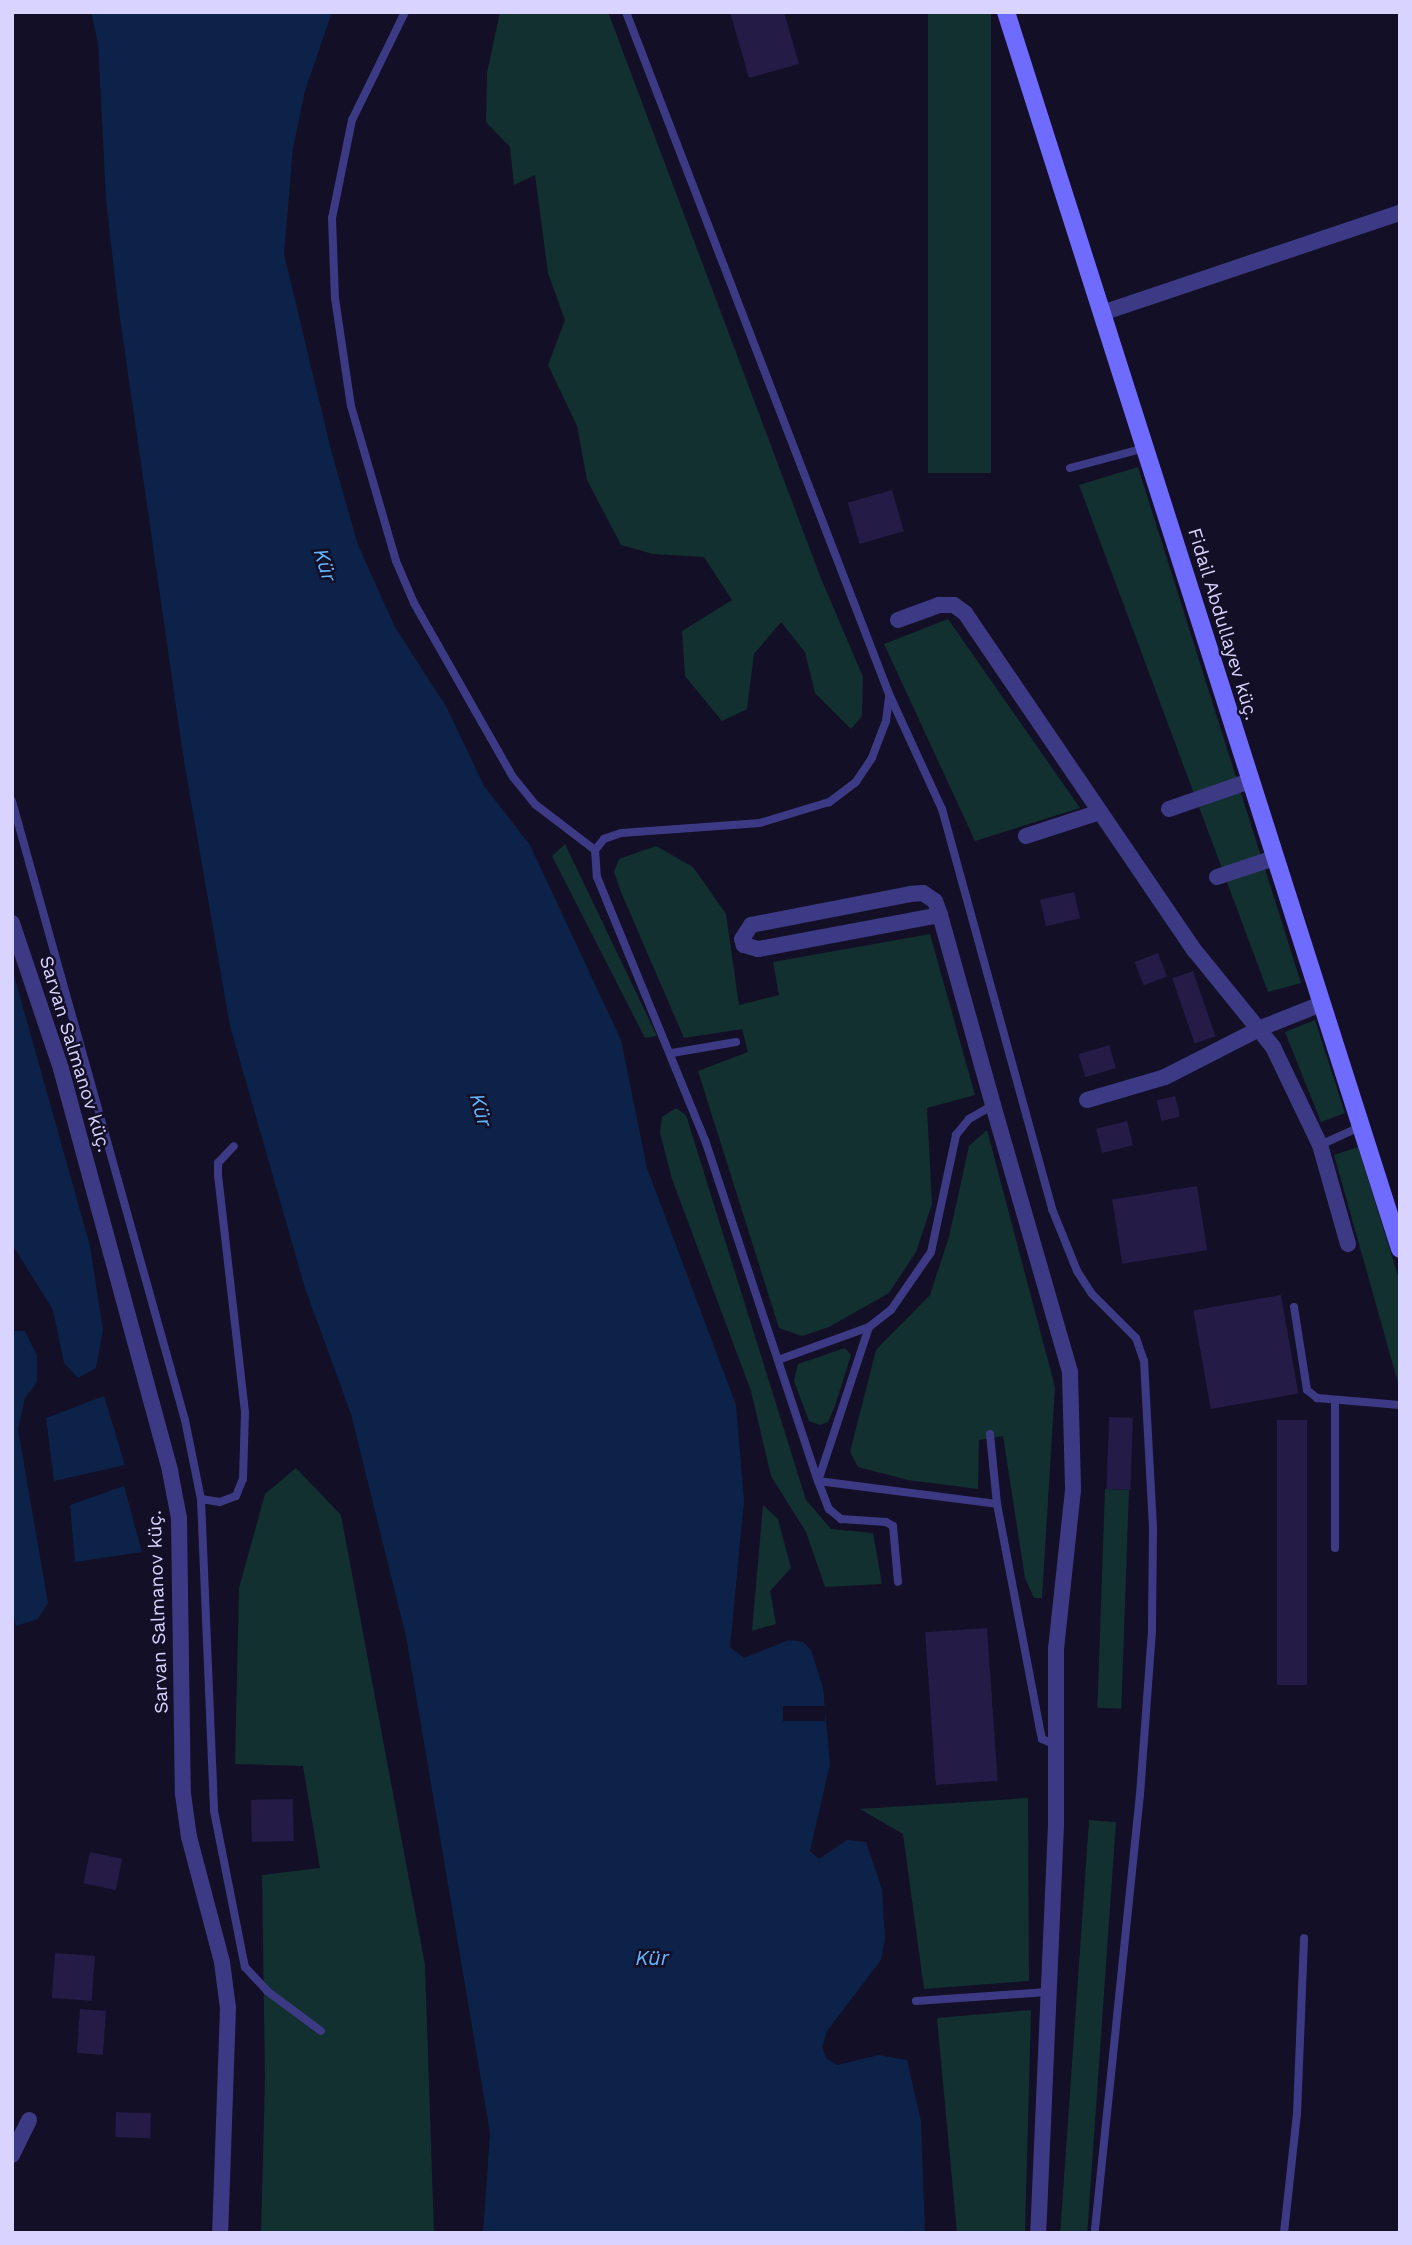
<!DOCTYPE html>
<meta charset="utf-8">
<style>
body{margin:0}
#map{position:relative;width:1412px;height:2245px;overflow:hidden;background:#130f26;font-family:"Work Sans",sans-serif}
div>[style]{position:absolute}
.green>*{inset:0;background:#12302f;transform-origin:0 0}
.water>*{inset:0;background:#0c2248}
.pier>*{inset:0;background:#130f26;transform-origin:0 0}
.building>*{inset:0;background:#241b47;transform-origin:0 0}
.lane>*{height:8px;margin:-4px;padding:0 4px;transform-origin:4px;border-radius:4px;background:#3d3a85}
.street>*{height:16px;margin:-8px;padding:0 8px;transform-origin:8px;border-radius:8px;background:#3d3a85}
.secondary>*{height:18px;margin:-9px;padding:0 9px;transform-origin:9px;border-radius:9px;background:#6f6bff}
span{translate:-50% -50%;white-space:nowrap;text-align:center;line-height:1.15;-webkit-text-stroke:5px #130f26;paint-order:stroke}
.street-label{font-size:19px;color:#d9d4ff}
.water-label{font-size:21px;color:#62b6ff;font-style:italic}
.frame{position:absolute;inset:0;border:14px solid #d9d4ff;pointer-events:none}
</style>
<div id="map">
<div class="green">
<i style="clip-path:polygon(500px 12px,608px 12px,820px 576px,863px 677px,862px 716px,851px 729px,815px 693px,805px 652px,781px 622px,754px 654px,747px 709px,722px 721px,685px 676px,682px 631px,732px 600px,704px 557px,653px 554px,621px 545px,587px 480px,577px 426px,548px 365px,565px 320px,548px 273px,535px 175px,514px 185px,510px 147px,486px 122px,487px 73px)"></i>
<i style="left:928px;top:12px;width:63px;height:461px"></i>
<i style="clip-path:polygon(1138px 467px,1301px 983px,1268px 992px,1079px 485px)"></i>
<i style="clip-path:polygon(948px 619px,1080px 808px,975px 841px,884px 644px)"></i>
<i style="clip-path:polygon(565px 844px,657px 1036px,645px 1038px,552px 856px)"></i>
<i style="clip-path:polygon(656px 846px,693px 867px,726px 914px,739px 1005px,779px 995px,773px 962px,930px 934px,975px 1095px,927px 1108px,932px 1204px,916px 1252px,889px 1293px,829px 1327px,802px 1336px,779px 1328px,698px 1071px,748px 1052px,742px 1029px,684px 1038px,621px 892px,614px 872px,619px 859px)"></i>
<i style="clip-path:polygon(1315px 1020px,1345px 1113px,1321px 1122px,1285px 1032px)"></i>
<i style="clip-path:polygon(676px 1108px,686px 1115px,806px 1500px,831px 1529px,873px 1533px,882px 1584px,825px 1587px,806px 1532px,771px 1476px,751px 1391px,672px 1179px,660px 1133px,662px 1117px)"></i>
<i style="clip-path:polygon(987px 1130px,1055px 1387px,1042px 1598px,1034px 1598px,1025px 1578px,1003px 1436px,979px 1440px,978px 1489px,908px 1480px,858px 1467px,850px 1452px,876px 1350px,930px 1295px,949px 1237px,969px 1146px)"></i>
<i style="clip-path:polygon(1358px 1147px,1400px 1282px,1400px 1390px,1334px 1155px)"></i>
<i style="clip-path:polygon(845px 1348px,851px 1355px,835px 1406px,828px 1422px,820px 1425px,809px 1421px,794px 1381px,798px 1364px)"></i>
<i style="clip-path:polygon(296px 1468px,341px 1515px,425px 1965px,434px 2233px,261px 2233px,265px 2079px,262px 1875px,320px 1868px,303px 1766px,235px 1764px,239px 1588px,265px 1494px)"></i>
<i style="left:1105px;top:1489px;width:24px;height:219px;rotate:2deg"></i>
<i style="clip-path:polygon(763px 1505px,778px 1519px,791px 1568px,770px 1591px,776px 1624px,752px 1631px)"></i>
<i style="clip-path:polygon(1028px 1798px,1029px 1981px,924px 1989px,903px 1834px,860px 1809px)"></i>
<i style="left:1116px;top:1822px;width:412px;height:27px;rotate:94deg"></i>
<i style="clip-path:polygon(1031px 2010px,1025px 2233px,957px 2233px,937px 2018px)"></i>
</div>
<div class="water">
<i style="clip-path:polygon(91px 12px,332px 12px,305px 91px,293px 148px,284px 254px,331px 450px,358px 545px,395px 627px,447px 708px,484px 786px,530px 845px,621px 1040px,647px 1168px,736px 1405px,744px 1501px,730px 1647px,744px 1658px,789px 1640px,803px 1642px,811px 1650px,823px 1688px,830px 1764px,810px 1851px,819px 1859px,847px 1840px,866px 1842px,882px 1889px,885px 1938px,881px 1960px,827px 2031px,822px 2047px,826px 2058px,837px 2065px,879px 2055px,907px 2060px,921px 2121px,925px 2233px,483px 2233px,490px 2133px,406px 1636px,351px 1414px,305px 1288px,230px 1026px,183px 755px,117px 297px,106px 199px,98px 43px)"></i>
<i style="clip-path:polygon(12px 968px,90px 1246px,103px 1330px,96px 1368px,78px 1378px,64px 1363px,53px 1310px,12px 1244px)"></i>
<i style="clip-path:polygon(12px 1331px,25px 1331px,37px 1356px,37px 1382px,25px 1398px,18px 1429px,48px 1603px,38px 1619px,16px 1626px,12px 1611px)"></i>
<i style="clip-path:polygon(104px 1396px,125px 1465px,54px 1481px,46px 1418px)"></i>
<i style="clip-path:polygon(124px 1486px,142px 1552px,75px 1562px,70px 1505px)"></i>
</div>
<div class="pier">
<i style="left:825px;top:1706px;width:15px;height:42px;rotate:90deg"></i>
</div>
<div class="building">
<i style="clip-path:polygon(730px 12px,784px 12px,799px 64px,749px 78px)"></i>
<i style="left:892px;top:490px;width:43px;height:46px;rotate:74deg"></i>
<i style="left:1074px;top:892px;width:27px;height:35px;rotate:77deg"></i>
<i style="left:1158px;top:953px;width:25px;height:25px;rotate:69deg"></i>
<i style="left:1193px;top:971px;width:69px;height:22px;rotate:71deg"></i>
<i style="left:1109px;top:1045px;width:24px;height:32px;rotate:73deg"></i>
<i style="left:1175px;top:1096px;width:21px;height:19px;rotate:76deg"></i>
<i style="left:1127px;top:1121px;width:25px;height:32px;rotate:76deg"></i>
<i style="left:1197px;top:1186px;width:65px;height:86px;rotate:81deg"></i>
<i style="left:1281px;top:1295px;width:100px;height:89px;rotate:80deg"></i>
<i style="left:1109px;top:1417px;width:24px;height:72px;rotate:2deg"></i>
<i style="left:1277px;top:1420px;width:30px;height:265px"></i>
<i style="left:987px;top:1628px;width:153px;height:62px;rotate:86deg"></i>
<i style="left:293px;top:1799px;width:42px;height:42px;rotate:89deg"></i>
<i style="left:90px;top:1852px;width:33px;height:32px;rotate:12deg"></i>
<i style="left:55px;top:1953px;width:40px;height:45px;rotate:4deg"></i>
<i style="left:80px;top:2009px;width:26px;height:44px;rotate:4deg"></i>
<i style="left:116px;top:2112px;width:35px;height:25px;rotate:2deg"></i>
</div>
<div class="lane">
<i style="left:405px;top:12px;width:120px;rotate:116.1deg"></i>
<i style="left:352px;top:120px;width:100px;rotate:101.5deg"></i>
<i style="left:332px;top:218px;width:80px;rotate:87.9deg"></i>
<i style="left:335px;top:298px;width:109px;rotate:81.6deg"></i>
<i style="left:351px;top:406px;width:161px;rotate:73.8deg"></i>
<i style="left:396px;top:561px;width:46px;rotate:66.8deg"></i>
<i style="left:414px;top:603px;width:200px;rotate:60.4deg"></i>
<i style="left:513px;top:777px;width:36px;rotate:51deg"></i>
<i style="left:536px;top:805px;width:74px;rotate:37.3deg"></i>
<i style="left:626px;top:12px;width:731px;rotate:68.91deg"></i>
<i style="left:889px;top:694px;width:127px;rotate:65.3deg"></i>
<i style="left:942px;top:809px;width:415px;rotate:74.6deg"></i>
<i style="left:1052px;top:1209px;width:67px;rotate:68deg"></i>
<i style="left:1077px;top:1271px;width:27px;rotate:57deg"></i>
<i style="left:1092px;top:1294px;width:62px;rotate:45deg"></i>
<i style="left:1136px;top:1338px;width:24px;rotate:71deg"></i>
<i style="left:1144px;top:1361px;width:167px;rotate:86.9deg"></i>
<i style="left:1153px;top:1528px;width:103px;rotate:90.6deg"></i>
<i style="left:1152px;top:1631px;width:163px;rotate:94.2deg"></i>
<i style="left:1140px;top:1794px;width:441px;rotate:95.9deg"></i>
<i style="left:1070px;top:468px;width:78px;rotate:-14.9deg"></i>
<i style="left:889px;top:697px;width:24px;rotate:97deg"></i>
<i style="left:886px;top:721px;width:40px;rotate:111deg"></i>
<i style="left:872px;top:758px;width:29px;rotate:124deg"></i>
<i style="left:856px;top:782px;width:34px;rotate:143deg"></i>
<i style="left:829px;top:802px;width:72px;rotate:163.1deg"></i>
<i style="left:760px;top:823px;width:139px;rotate:175.9deg"></i>
<i style="left:621px;top:833px;width:18px;rotate:161deg"></i>
<i style="left:604px;top:839px;width:14px;rotate:129deg"></i>
<i style="left:595px;top:850px;width:27px;rotate:86deg"></i>
<i style="left:597px;top:877px;width:284px;rotate:67.7deg"></i>
<i style="left:705px;top:1140px;width:359px;rotate:71.7deg"></i>
<i style="left:818px;top:1481px;width:180px;rotate:7.3deg"></i>
<i style="left:12px;top:801px;width:643px;rotate:74.39deg"></i>
<i style="left:185px;top:1420px;width:81px;rotate:78.6deg"></i>
<i style="left:201px;top:1499px;width:312px;rotate:87.6deg"></i>
<i style="left:214px;top:1811px;width:159px;rotate:78.8deg"></i>
<i style="left:245px;top:1967px;width:33px;rotate:47deg"></i>
<i style="left:267px;top:1991px;width:67px;rotate:36.5deg"></i>
<i style="left:672px;top:1053px;width:65px;rotate:-9.8deg"></i>
<i style="left:1320px;top:1145px;width:44px;rotate:-24.2deg"></i>
<i style="left:1294px;top:1307px;width:84px;rotate:81.1deg"></i>
<i style="left:1307px;top:1390px;width:13px;rotate:39deg"></i>
<i style="left:1317px;top:1398px;width:83px;rotate:4.8deg"></i>
<i style="left:869px;top:1327px;width:162px;rotate:108.3deg"></i>
<i style="left:818px;top:1481px;width:30px;rotate:69deg"></i>
<i style="left:829px;top:1509px;width:16px;rotate:40deg"></i>
<i style="left:841px;top:1519px;width:45px;rotate:3.8deg"></i>
<i style="left:886px;top:1522px;width:8px;rotate:30deg"></i>
<i style="left:893px;top:1526px;width:56px;rotate:84.9deg"></i>
<i style="left:778px;top:1360px;width:97px;rotate:-19.9deg"></i>
<i style="left:869px;top:1327px;width:28px;rotate:-38deg"></i>
<i style="left:891px;top:1310px;width:70px;rotate:-55.4deg"></i>
<i style="left:931px;top:1252px;width:120px;rotate:-77.9deg"></i>
<i style="left:956px;top:1135px;width:21px;rotate:-51deg"></i>
<i style="left:969px;top:1119px;width:28px;rotate:-30deg"></i>
<i style="left:1335px;top:1400px;width:148px;rotate:90deg"></i>
<i style="left:990px;top:1434px;width:70px;rotate:84.3deg"></i>
<i style="left:997px;top:1504px;width:225px;rotate:79.2deg"></i>
<i style="left:1039px;top:1725px;width:14px;rotate:78deg"></i>
<i style="left:1042px;top:1739px;width:15px;rotate:23deg"></i>
<i style="left:201px;top:1499px;width:19px;rotate:9deg"></i>
<i style="left:220px;top:1502px;width:17px;rotate:-21deg"></i>
<i style="left:236px;top:1496px;width:18px;rotate:-68deg"></i>
<i style="left:243px;top:1479px;width:67px;rotate:-88.3deg"></i>
<i style="left:245px;top:1412px;width:238px;rotate:-96.5deg"></i>
<i style="left:218px;top:1176px;width:13px;rotate:-90deg"></i>
<i style="left:218px;top:1163px;width:23px;rotate:-47deg"></i>
<i style="left:916px;top:2001px;width:131px;rotate:-3.9deg"></i>
<i style="left:1284px;top:2233px;width:120px;rotate:-83.8deg"></i>
<i style="left:1297px;top:2114px;width:176px;rotate:-87.7deg"></i>
</div>
<div class="street">
<i style="left:1102px;top:313px;width:314px;rotate:-18.6deg"></i>
<i style="left:898px;top:620px;width:44px;rotate:-20.1deg"></i>
<i style="left:939px;top:605px;width:15px"></i>
<i style="left:954px;top:605px;width:14px;rotate:36deg"></i>
<i style="left:965px;top:613px;width:409px;rotate:55.8deg"></i>
<i style="left:1195px;top:951px;width:124px;rotate:50.9deg"></i>
<i style="left:1273px;top:1047px;width:109px;rotate:64.4deg"></i>
<i style="left:1320px;top:1145px;width:103px;rotate:74.2deg"></i>
<i style="left:1169px;top:809px;width:86px;rotate:-19.1deg"></i>
<i style="left:1026px;top:836px;width:78px;rotate:-18deg"></i>
<i style="left:1217px;top:877px;width:60px;rotate:-18.4deg"></i>
<i style="left:940px;top:915px;width:185px;rotate:169.4deg"></i>
<i style="left:758px;top:949px;width:15px;rotate:-164deg"></i>
<i style="left:744px;top:945px;width:6px;rotate:-108deg"></i>
<i style="left:742px;top:939px;width:17px;rotate:-57deg"></i>
<i style="left:751px;top:925px;width:162px;rotate:-11deg"></i>
<i style="left:910px;top:894px;width:13px;rotate:-4deg"></i>
<i style="left:923px;top:893px;width:14px;rotate:34deg"></i>
<i style="left:935px;top:901px;width:15px;rotate:70deg"></i>
<i style="left:940px;top:915px;width:197px;rotate:74.4deg"></i>
<i style="left:993px;top:1105px;width:278px;rotate:73.9deg"></i>
<i style="left:1070px;top:1372px;width:118px;rotate:88.5deg"></i>
<i style="left:1073px;top:1490px;width:160px;rotate:96.1deg"></i>
<i style="left:1056px;top:1649px;width:176px;rotate:90deg"></i>
<i style="left:1056px;top:1825px;width:408px;rotate:92.5deg"></i>
<i style="left:12px;top:923px;width:154px;rotate:71.4deg"></i>
<i style="left:61px;top:1069px;width:417px;rotate:74.8deg"></i>
<i style="left:170px;top:1471px;width:48px;rotate:79.2deg"></i>
<i style="left:179px;top:1518px;width:276px;rotate:89.2deg"></i>
<i style="left:183px;top:1794px;width:43px;rotate:82.1deg"></i>
<i style="left:189px;top:1837px;width:129px;rotate:75.2deg"></i>
<i style="left:222px;top:1962px;width:46px;rotate:82.6deg"></i>
<i style="left:228px;top:2008px;width:225px;rotate:92deg"></i>
<i style="left:1087px;top:1100px;width:81px;rotate:-16.4deg"></i>
<i style="left:1165px;top:1077px;width:108px;rotate:-27deg"></i>
<i style="left:1261px;top:1028px;width:65px;rotate:-21.8deg"></i>
<i style="left:12px;top:2155px;width:39px;rotate:-64deg"></i>
</div>
<div class="secondary">
<i style="left:1006px;top:12px;width:1298px;rotate:72.33deg"></i>
</div>
<div class="street-label">
<span style="left:1223px;top:624px;rotate:73deg">Fidail Abdullayev küç.</span>
<span style="left:75px;top:1054px;rotate:73deg">Sarvan Salmanov küç.</span>
<span style="left:158px;top:1612px;rotate:-92deg">Sarvan Salmanov küç.</span>
</div>
<div class="water-label">
<span style="left:325px;top:565px;rotate:73deg">Kür</span>
<span style="left:481px;top:1110px;rotate:74deg">Kür</span>
<span style="left:652px;top:1958px">Kür</span>
</div>
<div class="frame"></div>
</div>
